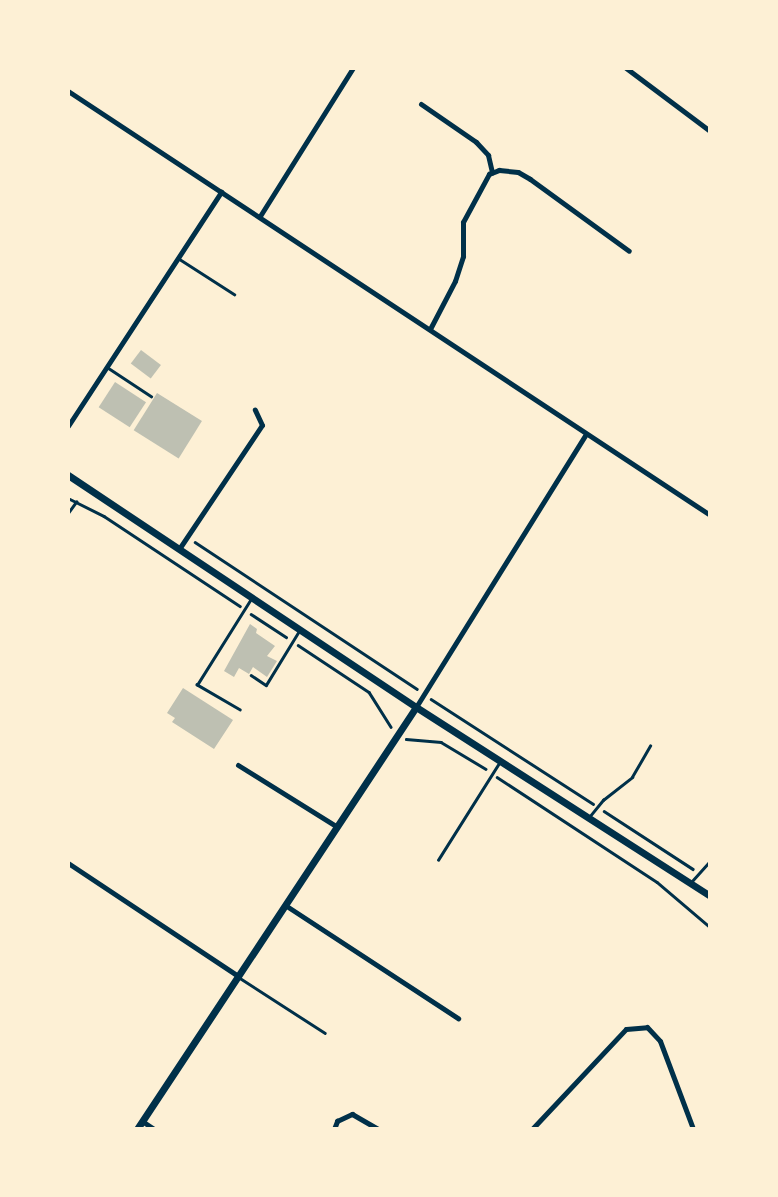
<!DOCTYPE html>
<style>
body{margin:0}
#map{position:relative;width:778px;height:1197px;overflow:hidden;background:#fdf0d5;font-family:Poppins,sans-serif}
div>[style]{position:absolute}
.building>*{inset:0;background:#bec0b2;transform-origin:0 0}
.path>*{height:2.5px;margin:-1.25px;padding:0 1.25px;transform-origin:1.25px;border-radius:1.25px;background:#003049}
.service>*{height:2.5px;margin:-1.25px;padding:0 1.25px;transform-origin:1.25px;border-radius:1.25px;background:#003049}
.minor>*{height:5px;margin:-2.5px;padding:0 2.5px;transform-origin:2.5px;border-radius:2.5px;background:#003049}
.tertiary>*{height:7px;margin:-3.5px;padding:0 3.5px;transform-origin:3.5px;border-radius:3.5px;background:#003049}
span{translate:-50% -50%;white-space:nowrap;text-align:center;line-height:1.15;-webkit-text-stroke:6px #fdf0d5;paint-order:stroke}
.frame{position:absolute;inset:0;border:70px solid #fdf0d5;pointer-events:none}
</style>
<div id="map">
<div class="building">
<i style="left:141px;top:350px;width:25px;height:17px;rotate:37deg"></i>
<i style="left:115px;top:382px;width:37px;height:30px;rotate:33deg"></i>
<i style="left:157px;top:393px;width:53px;height:44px;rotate:32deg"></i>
<i style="clip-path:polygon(250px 624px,257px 629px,256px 633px,275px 646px,267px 656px,277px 661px,267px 677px,253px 667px,249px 674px,239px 668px,234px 677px,224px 671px)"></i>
<i style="clip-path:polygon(183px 688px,233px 720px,214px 749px,172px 722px,175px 718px,167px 713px)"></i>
</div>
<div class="path">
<i style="left:68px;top:498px;width:40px;rotate:26.6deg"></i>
<i style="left:104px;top:516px;width:163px;rotate:33.5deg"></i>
<i style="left:68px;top:513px;width:14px;rotate:-54deg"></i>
<i style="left:195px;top:542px;width:266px;rotate:33.5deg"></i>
<i style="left:251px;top:614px;width:42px;rotate:33.3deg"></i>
<i style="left:298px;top:645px;width:85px;rotate:33.5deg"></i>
<i style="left:369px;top:692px;width:41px;rotate:57.8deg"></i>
<i style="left:431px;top:699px;width:193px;rotate:32.9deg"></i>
<i style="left:406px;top:739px;width:35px;rotate:5deg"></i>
<i style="left:441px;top:742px;width:52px;rotate:31deg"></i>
<i style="left:497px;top:777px;width:191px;rotate:33.3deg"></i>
<i style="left:657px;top:882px;width:70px;rotate:40.3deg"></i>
<i style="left:604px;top:811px;width:106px;rotate:33.1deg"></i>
</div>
<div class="service">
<i style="left:178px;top:258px;width:67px;rotate:32.7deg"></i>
<i style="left:107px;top:367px;width:53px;rotate:33.4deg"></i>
<i style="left:251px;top:675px;width:18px;rotate:34deg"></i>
<i style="left:266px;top:685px;width:63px;rotate:-58.6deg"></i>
<i style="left:240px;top:710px;width:50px;rotate:-149.8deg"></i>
<i style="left:197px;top:685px;width:102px;rotate:-57.9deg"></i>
<i style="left:590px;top:816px;width:21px;rotate:-51deg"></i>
<i style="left:603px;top:800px;width:37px;rotate:-38deg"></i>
<i style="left:632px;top:777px;width:36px;rotate:-60deg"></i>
<i style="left:438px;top:860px;width:115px;rotate:-57.8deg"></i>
<i style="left:692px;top:881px;width:27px;rotate:-48deg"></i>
<i style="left:240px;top:978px;width:101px;rotate:32.9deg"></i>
</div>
<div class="minor">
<i style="left:626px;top:68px;width:105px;rotate:36.9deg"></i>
<i style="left:68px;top:91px;width:769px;rotate:33.44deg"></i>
<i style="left:421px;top:104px;width:67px;rotate:34.6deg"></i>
<i style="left:476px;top:142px;width:18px;rotate:47deg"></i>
<i style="left:488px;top:155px;width:18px;rotate:77deg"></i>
<i style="left:260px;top:216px;width:175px;rotate:-57.9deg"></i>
<i style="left:430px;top:329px;width:54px;rotate:-62.5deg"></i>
<i style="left:455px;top:281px;width:26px;rotate:-72deg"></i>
<i style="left:463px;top:256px;width:34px;rotate:-90deg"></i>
<i style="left:463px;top:222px;width:55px;rotate:-61.6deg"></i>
<i style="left:489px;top:174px;width:11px;rotate:-22deg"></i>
<i style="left:499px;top:170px;width:19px;rotate:6deg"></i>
<i style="left:518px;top:172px;width:14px;rotate:30deg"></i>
<i style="left:530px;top:179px;width:122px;rotate:36deg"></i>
<i style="left:68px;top:426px;width:280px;rotate:-56.8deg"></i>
<i style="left:179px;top:549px;width:149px;rotate:-56.2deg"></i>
<i style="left:262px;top:425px;width:17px;rotate:-115deg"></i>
<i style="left:416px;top:707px;width:320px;rotate:-58.1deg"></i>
<i style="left:238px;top:765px;width:115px;rotate:31.9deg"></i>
<i style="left:68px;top:863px;width:204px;rotate:33.6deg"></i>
<i style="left:285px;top:905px;width:207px;rotate:33.2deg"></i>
<i style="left:142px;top:1121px;width:14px;rotate:34deg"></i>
<i style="left:334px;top:1129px;width:9px;rotate:-69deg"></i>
<i style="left:337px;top:1121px;width:17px;rotate:-25deg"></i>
<i style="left:352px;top:1114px;width:30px;rotate:30deg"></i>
<i style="left:532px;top:1129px;width:137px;rotate:-46.8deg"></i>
<i style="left:626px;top:1029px;width:21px;rotate:-5deg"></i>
<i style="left:647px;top:1027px;width:19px;rotate:47deg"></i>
<i style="left:660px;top:1041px;width:94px;rotate:69.4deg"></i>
</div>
<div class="tertiary">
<i style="left:68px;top:475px;width:418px;rotate:33.7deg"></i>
<i style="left:416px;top:707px;width:350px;rotate:32.7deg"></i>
<i style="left:137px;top:1129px;width:506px;rotate:-56.53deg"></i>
</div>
<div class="frame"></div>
</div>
